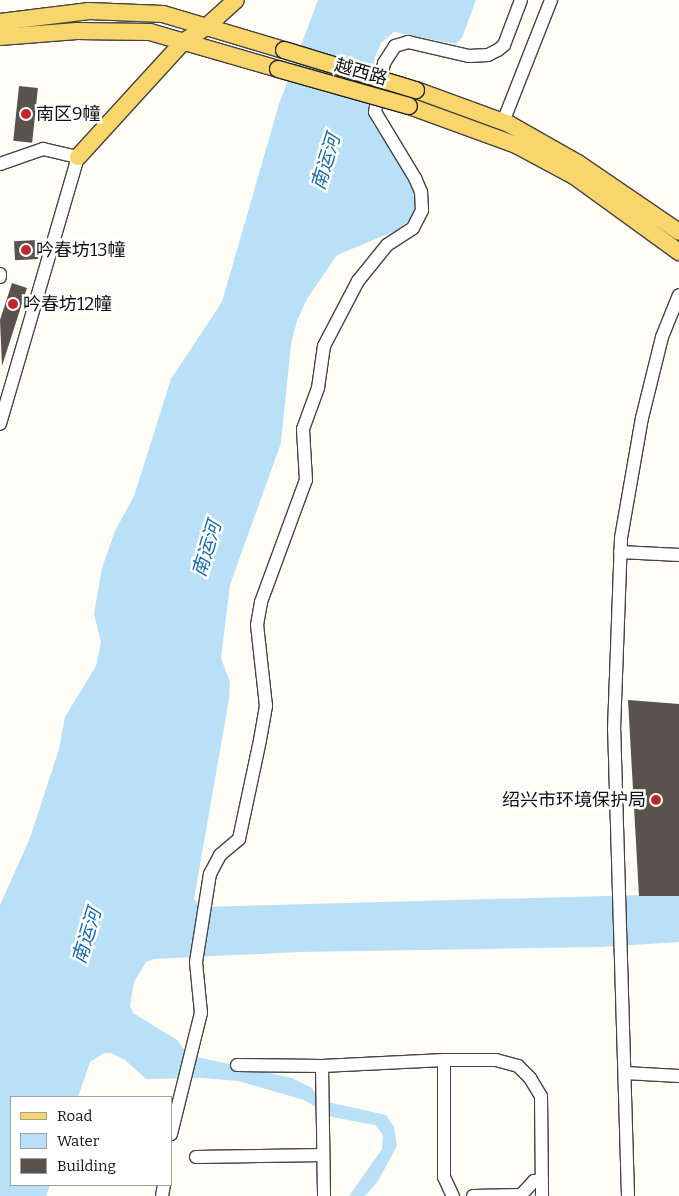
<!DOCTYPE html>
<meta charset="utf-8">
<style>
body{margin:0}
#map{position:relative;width:679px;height:1196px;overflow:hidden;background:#fffdf5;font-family:Bitter,"Noto Sans SC",serif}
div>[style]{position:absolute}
.water>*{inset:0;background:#b9e0f7}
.building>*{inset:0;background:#5a524d;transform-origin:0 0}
.roads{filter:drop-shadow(1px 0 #444) drop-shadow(-1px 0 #444) drop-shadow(0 1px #444) drop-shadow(0 -1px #444)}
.minor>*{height:12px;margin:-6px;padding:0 6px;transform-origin:6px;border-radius:6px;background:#fff}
.major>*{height:16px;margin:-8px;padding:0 8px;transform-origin:8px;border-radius:8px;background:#f9d66b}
.bridges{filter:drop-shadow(1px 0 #222) drop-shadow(-1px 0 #222) drop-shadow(0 1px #222) drop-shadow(0 -1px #222)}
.major-bridge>*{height:16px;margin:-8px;padding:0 8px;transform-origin:8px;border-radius:8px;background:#f9d66b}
.dots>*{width:14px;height:14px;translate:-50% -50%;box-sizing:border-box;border:2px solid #fff;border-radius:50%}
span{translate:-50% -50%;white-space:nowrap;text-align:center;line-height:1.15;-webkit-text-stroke:5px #fff;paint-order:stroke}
.street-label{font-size:18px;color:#111}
.poi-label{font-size:18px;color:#111}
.left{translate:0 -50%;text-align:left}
.right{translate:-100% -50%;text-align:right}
.water-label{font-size:19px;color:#1768a6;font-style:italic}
.legend{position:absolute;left:10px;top:1096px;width:162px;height:90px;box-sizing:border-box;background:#fff;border:1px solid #a0a0a0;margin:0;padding:6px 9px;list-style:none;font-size:15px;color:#111}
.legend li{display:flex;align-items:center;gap:10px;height:25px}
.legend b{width:25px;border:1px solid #a0a0a0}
</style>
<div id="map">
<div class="water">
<i style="clip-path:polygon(318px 0,476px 0,462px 38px,455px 44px,394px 32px,381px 43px,375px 57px,369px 90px,373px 124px,403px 164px,414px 193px,415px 211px,409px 221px,395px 231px,337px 255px,307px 299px,297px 321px,291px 344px,281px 443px,230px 585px,221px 658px,230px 682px,229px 699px,194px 899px,201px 907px,679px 894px,679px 942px,601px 947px,300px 952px,154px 959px,146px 962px,134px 982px,130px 1006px,133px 1013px,177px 1040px,188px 1055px,292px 1078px,312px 1088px,319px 1100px,386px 1115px,394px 1127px,397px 1146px,378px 1181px,365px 1196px,349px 1196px,382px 1149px,383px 1135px,375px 1125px,332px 1117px,304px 1100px,238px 1081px,203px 1078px,146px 1079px,125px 1060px,111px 1053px,104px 1053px,90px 1062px,78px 1097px,11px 1097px,11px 1185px,50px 1185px,46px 1196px,0 1196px,0 905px,30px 838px,59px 749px,65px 717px,96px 666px,101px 642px,94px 614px,102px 568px,115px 531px,134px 496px,171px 379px,222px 302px,279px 104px)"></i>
</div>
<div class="building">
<i style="left:19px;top:86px;width:19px;height:55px;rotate:6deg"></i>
<i style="left:37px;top:240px;width:19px;height:23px;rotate:87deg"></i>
<i style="clip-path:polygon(12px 283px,27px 288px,2px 366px,0 320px)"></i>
<i style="clip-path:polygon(628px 700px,679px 704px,679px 896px,639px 896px)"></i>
</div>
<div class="roads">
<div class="minor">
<i style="left:503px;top:122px;width:131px;rotate:-68.5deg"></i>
<i style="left:0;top:164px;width:46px;rotate:-19.2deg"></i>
<i style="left:43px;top:149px;width:36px;rotate:13deg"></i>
<i style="left:78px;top:157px;width:278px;rotate:106.3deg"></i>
<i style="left:0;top:274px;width:3px;rotate:90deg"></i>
<i style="left:620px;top:552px;width:59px;rotate:2.9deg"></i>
<i style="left:444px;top:1060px;width:52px"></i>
<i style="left:496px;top:1060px;width:23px;rotate:15deg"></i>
<i style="left:518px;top:1066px;width:17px;rotate:45deg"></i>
<i style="left:530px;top:1078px;width:21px;rotate:59deg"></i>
<i style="left:541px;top:1096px;width:100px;rotate:89.4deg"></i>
<i style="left:237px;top:1065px;width:85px;rotate:0.7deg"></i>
<i style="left:322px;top:1066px;width:122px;rotate:-2.8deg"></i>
<i style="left:444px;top:1060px;width:117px;rotate:90deg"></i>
<i style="left:444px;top:1177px;width:21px;rotate:65deg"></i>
<i style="left:322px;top:1066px;width:130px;rotate:89.1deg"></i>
<i style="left:625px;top:1073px;width:54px;rotate:3.2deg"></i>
<i style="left:171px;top:1134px;width:125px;rotate:-76.1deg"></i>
<i style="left:201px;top:1013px;width:51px;rotate:-95.6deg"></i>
<i style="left:196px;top:962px;width:89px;rotate:-81deg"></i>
<i style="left:210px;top:874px;width:21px;rotate:-62deg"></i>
<i style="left:220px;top:855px;width:25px;rotate:-40deg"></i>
<i style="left:239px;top:839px;width:101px;rotate:-78deg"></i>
<i style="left:260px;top:740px;width:35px;rotate:-80deg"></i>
<i style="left:266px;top:706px;width:81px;rotate:-96.3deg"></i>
<i style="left:257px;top:625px;width:23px;rotate:-80deg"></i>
<i style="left:261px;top:602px;width:130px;rotate:-69.8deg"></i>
<i style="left:306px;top:480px;width:51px;rotate:-93.4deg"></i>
<i style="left:303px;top:429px;width:44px;rotate:-69.9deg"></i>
<i style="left:318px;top:388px;width:42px;rotate:-81.9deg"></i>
<i style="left:324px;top:346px;width:73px;rotate:-62.4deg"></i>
<i style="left:358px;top:281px;width:46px;rotate:-51.1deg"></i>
<i style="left:387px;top:245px;width:31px;rotate:-33deg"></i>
<i style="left:413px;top:228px;width:20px;rotate:-63deg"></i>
<i style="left:422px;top:210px;width:18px;rotate:-93deg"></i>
<i style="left:421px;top:192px;width:15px;rotate:-113deg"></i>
<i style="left:415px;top:178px;width:77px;rotate:-121.2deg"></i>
<i style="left:375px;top:112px;width:50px;rotate:-79.6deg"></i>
<i style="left:384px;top:63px;width:20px;rotate:-57deg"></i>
<i style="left:395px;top:46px;width:14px;rotate:-17deg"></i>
<i style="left:408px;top:42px;width:63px;rotate:12.9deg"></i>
<i style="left:469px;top:56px;width:19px;rotate:-3deg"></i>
<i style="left:488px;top:55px;width:11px;rotate:-27deg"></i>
<i style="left:498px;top:50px;width:8px;rotate:-40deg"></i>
<i style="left:504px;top:45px;width:48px;rotate:-69.3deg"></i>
<i style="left:196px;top:1157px;width:127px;rotate:-0.9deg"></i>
<i style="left:162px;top:1196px;width:11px;rotate:-80deg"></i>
<i style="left:473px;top:1196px;width:48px;rotate:-1.2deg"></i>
<i style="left:521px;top:1195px;width:19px;rotate:-47deg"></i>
<i style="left:534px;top:1181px;width:8px;rotate:-7deg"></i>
<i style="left:628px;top:1196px;width:466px;rotate:-91.7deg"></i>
<i style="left:614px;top:730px;width:192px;rotate:-87.9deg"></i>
<i style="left:621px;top:538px;width:122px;rotate:-80.1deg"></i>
<i style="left:642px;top:418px;width:83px;rotate:-76.1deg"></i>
<i style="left:662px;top:337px;width:45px;rotate:-68deg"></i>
</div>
<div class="major">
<i style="left:0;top:22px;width:90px;rotate:-7deg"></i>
<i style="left:89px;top:11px;width:74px;rotate:2.3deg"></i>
<i style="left:163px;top:14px;width:126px;rotate:16.6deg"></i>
<i style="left:0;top:37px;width:77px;rotate:-4.5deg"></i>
<i style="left:77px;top:31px;width:73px;rotate:0.8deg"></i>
<i style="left:150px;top:32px;width:133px;rotate:16.1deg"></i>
<i style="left:416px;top:90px;width:99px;rotate:20.1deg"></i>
<i style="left:509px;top:124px;width:79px;rotate:29.5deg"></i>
<i style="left:578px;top:163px;width:122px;rotate:34.3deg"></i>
<i style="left:409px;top:106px;width:114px;rotate:20deg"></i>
<i style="left:516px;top:145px;width:66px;rotate:28.1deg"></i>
<i style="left:574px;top:176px;width:130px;rotate:35.9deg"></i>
<i style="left:78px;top:157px;width:156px;rotate:-47.6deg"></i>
<i style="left:183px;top:42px;width:27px;rotate:-33deg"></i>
<i style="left:206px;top:27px;width:40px;rotate:-42deg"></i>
</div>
</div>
<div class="bridges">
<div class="major-bridge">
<i style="left:284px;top:50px;width:138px;rotate:16.9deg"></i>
<i style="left:278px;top:69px;width:136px;rotate:15.8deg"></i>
</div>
</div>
<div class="dots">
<i style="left:26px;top:114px;background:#c4262e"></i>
<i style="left:26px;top:250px;background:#c4262e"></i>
<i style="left:13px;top:304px;background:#c4262e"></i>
<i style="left:656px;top:800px;background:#c4262e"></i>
</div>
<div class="street-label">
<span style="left:361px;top:72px;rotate:16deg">越西路</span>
</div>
<div class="poi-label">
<span class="left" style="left:36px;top:114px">南区9幢</span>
<span class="left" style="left:36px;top:250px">吟春坊13幢</span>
<span class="left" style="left:23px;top:304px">吟春坊12幢</span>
<span class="right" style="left:646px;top:800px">绍兴市环境保护局</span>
</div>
<div class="water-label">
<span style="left:326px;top:162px;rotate:-73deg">南运河</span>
<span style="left:207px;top:549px;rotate:-73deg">南运河</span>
<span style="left:87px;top:936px;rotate:-73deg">南运河</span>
</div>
<ul class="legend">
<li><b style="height:6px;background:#f9d66b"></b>Road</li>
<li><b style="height:14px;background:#b9e0f7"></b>Water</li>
<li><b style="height:14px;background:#5a524d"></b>Building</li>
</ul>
</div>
